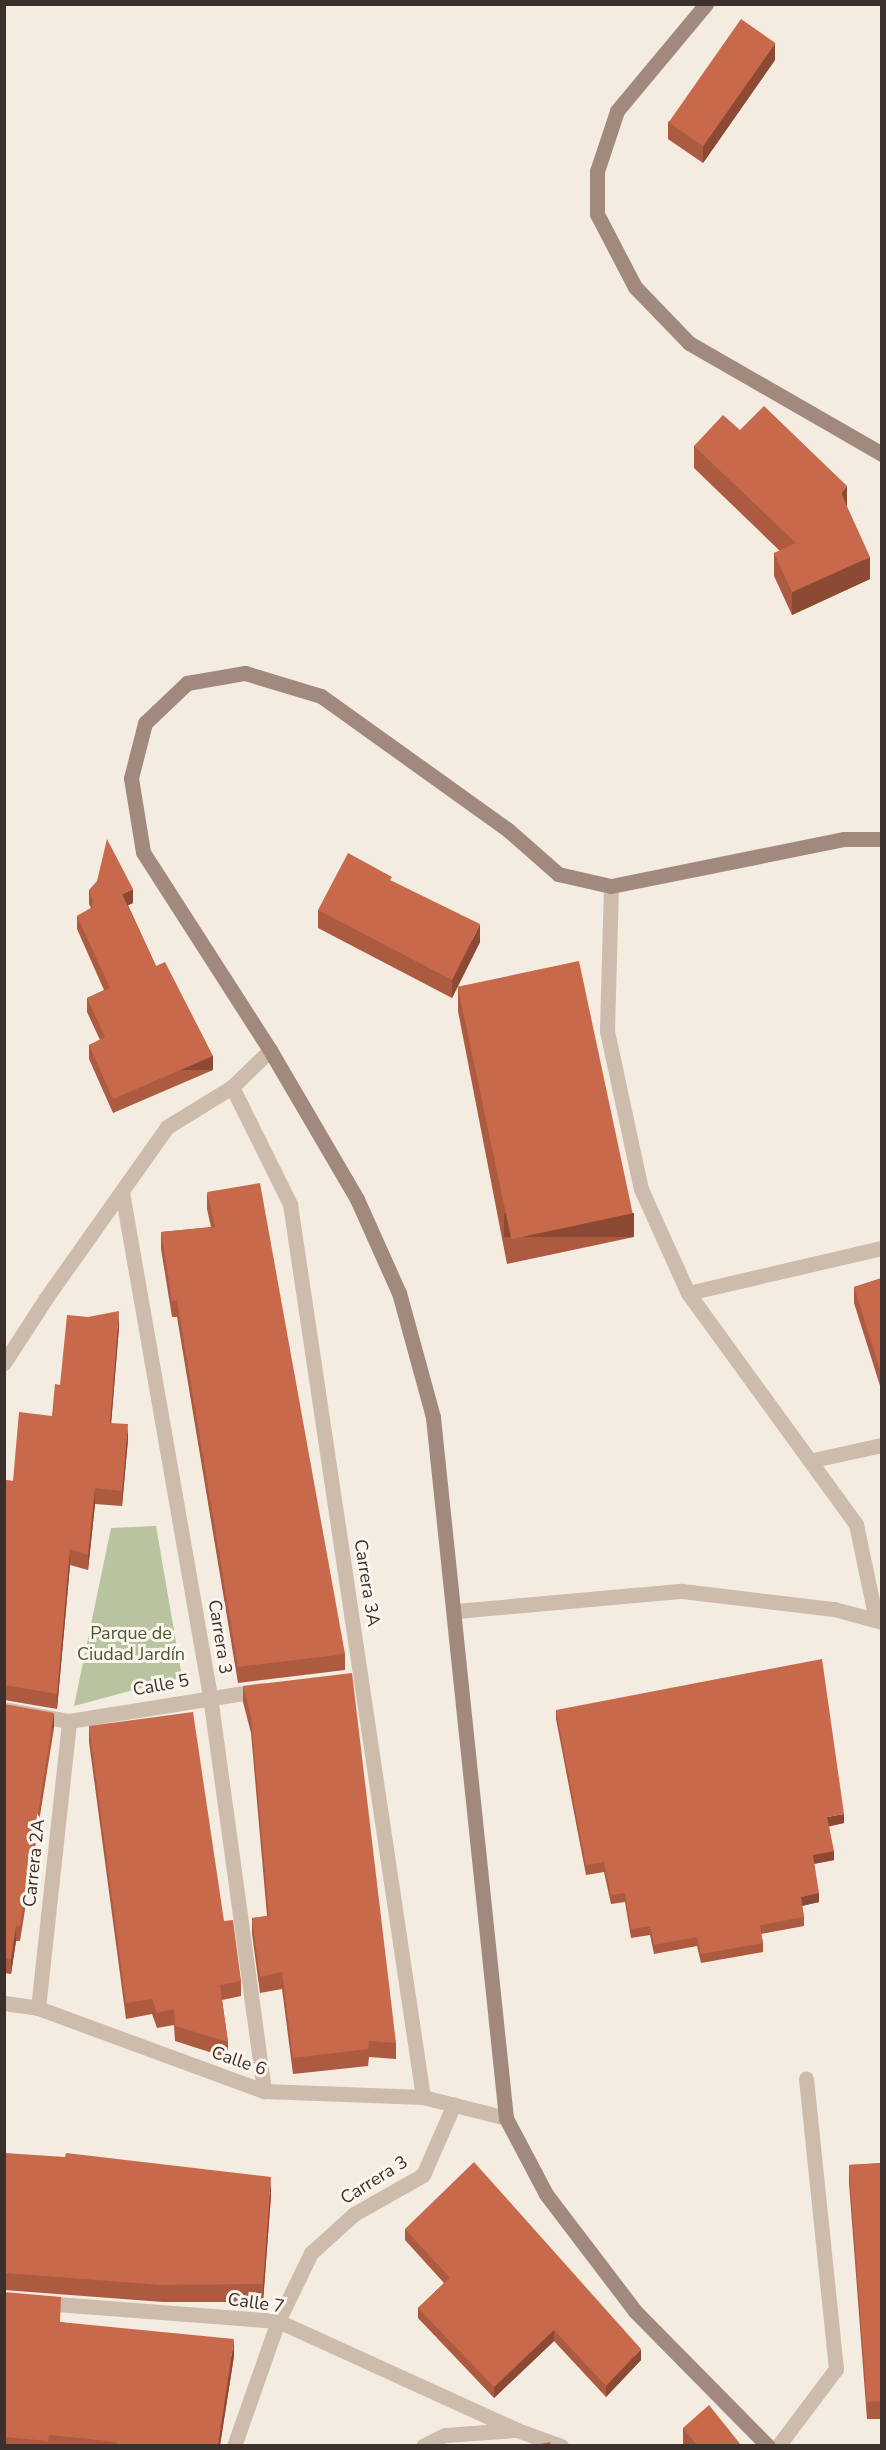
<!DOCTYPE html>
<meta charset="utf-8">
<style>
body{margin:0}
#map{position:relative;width:886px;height:2450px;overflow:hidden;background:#f4ebe1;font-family:"Nunito Sans",sans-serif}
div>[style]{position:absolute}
.green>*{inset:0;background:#b8c4a0}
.minor>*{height:15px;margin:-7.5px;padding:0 7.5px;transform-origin:7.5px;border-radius:7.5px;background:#cdbbac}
.secondary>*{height:15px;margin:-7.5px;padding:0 7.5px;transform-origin:7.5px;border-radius:7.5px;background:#a18a7d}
.wall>*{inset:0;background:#ac5a40}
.shaded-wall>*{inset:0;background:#8c4a34;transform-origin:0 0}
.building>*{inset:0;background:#c8694b;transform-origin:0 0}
span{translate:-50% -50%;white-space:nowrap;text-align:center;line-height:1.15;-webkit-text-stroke:6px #fbf5ee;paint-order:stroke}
.street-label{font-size:18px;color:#3b302b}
.park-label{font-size:18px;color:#4a5a2e}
.frame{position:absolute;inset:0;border:6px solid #3b302b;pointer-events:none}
</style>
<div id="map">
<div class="green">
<i style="clip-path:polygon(156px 1526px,182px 1677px,74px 1706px,111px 1528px)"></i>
</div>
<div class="minor">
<i style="left:611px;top:886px;width:145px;rotate:91.6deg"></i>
<i style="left:607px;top:1031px;width:162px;rotate:77.9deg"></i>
<i style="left:641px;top:1189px;width:114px;rotate:65.7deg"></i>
<i style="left:688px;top:1293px;width:286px;rotate:54deg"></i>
<i style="left:856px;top:1524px;width:98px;rotate:78.2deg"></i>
<i style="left:232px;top:1087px;width:131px;rotate:63.6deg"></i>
<i style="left:290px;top:1204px;width:903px;rotate:81.53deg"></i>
<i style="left:122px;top:1192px;width:512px;rotate:80.1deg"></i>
<i style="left:210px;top:1696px;width:399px;rotate:82.2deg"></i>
<i style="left:688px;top:1293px;width:199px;rotate:-13.1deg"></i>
<i style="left:4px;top:1363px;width:77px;rotate:-57.1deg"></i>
<i style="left:46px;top:1298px;width:209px;rotate:-54.7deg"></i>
<i style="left:167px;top:1127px;width:76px;rotate:-31.6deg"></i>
<i style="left:232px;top:1087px;width:53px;rotate:-44.2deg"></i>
<i style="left:813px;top:1460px;width:71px;rotate:-12.3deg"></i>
<i style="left:456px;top:1611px;width:227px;rotate:-5.1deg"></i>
<i style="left:682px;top:1591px;width:153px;rotate:6.8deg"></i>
<i style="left:834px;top:1609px;width:50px;rotate:15.2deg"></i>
<i style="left:4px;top:1709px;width:66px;rotate:10.5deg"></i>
<i style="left:69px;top:1721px;width:196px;rotate:-9.1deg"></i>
<i style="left:4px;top:2003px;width:34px;rotate:8deg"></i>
<i style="left:38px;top:2008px;width:241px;rotate:20.2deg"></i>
<i style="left:264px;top:2091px;width:159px;rotate:2.2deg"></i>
<i style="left:423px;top:2097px;width:86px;rotate:14.2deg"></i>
<i style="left:38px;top:2008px;width:289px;rotate:-83.8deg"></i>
<i style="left:4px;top:2300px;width:275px;rotate:4.4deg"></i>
<i style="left:278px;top:2321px;width:263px;rotate:24.5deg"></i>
<i style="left:517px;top:2430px;width:47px;rotate:20deg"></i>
<i style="left:234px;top:2446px;width:133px;rotate:-70.6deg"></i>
<i style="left:278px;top:2321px;width:76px;rotate:-64.1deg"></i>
<i style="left:311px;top:2253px;width:58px;rotate:-42.2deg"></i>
<i style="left:354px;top:2214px;width:79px;rotate:-29.5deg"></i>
<i style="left:423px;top:2175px;width:77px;rotate:-66.4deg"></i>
<i style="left:423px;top:2446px;width:25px;rotate:-27deg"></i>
<i style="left:445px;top:2435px;width:69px;rotate:-4.1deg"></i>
<i style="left:778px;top:2446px;width:96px;rotate:-53deg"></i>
<i style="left:836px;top:2369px;width:292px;rotate:-95.9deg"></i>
</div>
<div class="secondary">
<i style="left:706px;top:4px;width:139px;rotate:129.8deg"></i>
<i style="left:617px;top:111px;width:63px;rotate:108.4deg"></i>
<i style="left:597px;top:171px;width:43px;rotate:90deg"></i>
<i style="left:597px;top:214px;width:82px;rotate:62.5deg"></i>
<i style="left:635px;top:287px;width:78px;rotate:46deg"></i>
<i style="left:689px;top:343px;width:223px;rotate:29.9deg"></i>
<i style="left:768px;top:2446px;width:190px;rotate:-134.6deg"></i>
<i style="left:635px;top:2311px;width:147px;rotate:-127.3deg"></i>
<i style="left:546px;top:2194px;width:86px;rotate:-117.8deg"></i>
<i style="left:506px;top:2118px;width:705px;rotate:-95.95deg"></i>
<i style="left:433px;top:1417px;width:129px;rotate:-105.3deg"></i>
<i style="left:399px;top:1293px;width:103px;rotate:-114.1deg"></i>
<i style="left:357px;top:1199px;width:173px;rotate:-120.3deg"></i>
<i style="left:270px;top:1050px;width:235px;rotate:-122.7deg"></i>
<i style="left:143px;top:852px;width:75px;rotate:-99.2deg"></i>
<i style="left:131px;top:778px;width:57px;rotate:-75.7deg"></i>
<i style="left:145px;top:723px;width:58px;rotate:-43.6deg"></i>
<i style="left:187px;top:683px;width:59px;rotate:-9.8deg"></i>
<i style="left:245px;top:673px;width:79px;rotate:16.8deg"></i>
<i style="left:321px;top:696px;width:230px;rotate:35.6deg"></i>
<i style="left:508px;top:830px;width:67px;rotate:41.3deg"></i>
<i style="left:558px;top:874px;width:54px;rotate:12.8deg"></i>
<i style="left:611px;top:886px;width:238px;rotate:-11.4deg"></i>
<i style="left:844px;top:839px;width:38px"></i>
</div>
<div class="wall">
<i style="clip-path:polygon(775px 60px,703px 163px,668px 139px,668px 122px)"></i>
<i style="clip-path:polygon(740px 430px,847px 507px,870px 579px,792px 615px,774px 576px,774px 553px,780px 551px,694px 468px,694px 446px)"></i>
<i style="clip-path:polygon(89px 890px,133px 903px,128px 905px,156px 966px,213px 1070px,113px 1113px,89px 1059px,89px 1045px,100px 1040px,87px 1012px,87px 998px,104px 990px,77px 929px,77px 916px,91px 908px,89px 904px)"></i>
<i style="clip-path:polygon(318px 910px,480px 942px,452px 998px,318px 928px)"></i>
<i style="clip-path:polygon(458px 986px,634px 1237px,507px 1264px,458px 1011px)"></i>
<i style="clip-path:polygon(207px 1192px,345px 1654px,345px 1670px,238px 1683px,177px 1317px,172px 1317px,161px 1249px,161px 1232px,211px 1227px,207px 1209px)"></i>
<i style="clip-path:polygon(882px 1278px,882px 1392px,854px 1303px,854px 1287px)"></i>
<i style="clip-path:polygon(119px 1327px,111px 1423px,128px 1439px,122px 1506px,95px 1504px,88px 1570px,70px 1565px,57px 1709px,4px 1700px,4px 1480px,13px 1481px,52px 1416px,60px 1385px)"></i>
<i style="clip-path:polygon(243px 1686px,396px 2043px,396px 2059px,369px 2057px,368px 2066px,293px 2074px,282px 1989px,260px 1993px,252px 1934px,252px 1918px,267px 1916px,251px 1733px,243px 1702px)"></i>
<i style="clip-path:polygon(4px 1704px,54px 1728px,20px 1941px,16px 1941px,11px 1974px,4px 1973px)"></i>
<i style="clip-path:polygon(556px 1710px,844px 1823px,829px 1826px,834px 1860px,814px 1864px,819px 1902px,802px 1906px,804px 1917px,804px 1926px,761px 1934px,763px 1943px,763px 1952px,701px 1963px,697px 1946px,654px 1954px,650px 1935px,631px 1938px,625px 1902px,611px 1904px,604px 1872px,586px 1875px,556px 1719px)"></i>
<i style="clip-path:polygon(89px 1726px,224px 1921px,241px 1981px,241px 1996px,222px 2000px,228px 2042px,228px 2058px,175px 2041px,174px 2025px,157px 2028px,152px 2014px,126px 2019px,89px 1742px)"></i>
<i style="clip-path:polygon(4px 2153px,271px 2195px,263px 2302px,163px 2302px,4px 2290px)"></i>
<i style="clip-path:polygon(882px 2163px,882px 2419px,867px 2419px,849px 2183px,849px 2165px)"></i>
<i style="clip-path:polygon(405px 2229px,641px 2360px,606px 2397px,554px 2341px,494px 2398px,418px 2318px,418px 2308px,444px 2283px,405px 2240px)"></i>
<i style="clip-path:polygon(4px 2292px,61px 2322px,234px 2356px,220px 2445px,4px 2445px)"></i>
<i style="clip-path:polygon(683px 2428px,741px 2445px,683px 2445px)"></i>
</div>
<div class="shaded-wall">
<i style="clip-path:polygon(775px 43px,775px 60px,703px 163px,703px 145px)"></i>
<i style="clip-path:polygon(847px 486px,847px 509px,841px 493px)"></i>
<i style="clip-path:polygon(870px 557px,870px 579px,792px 615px,792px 592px)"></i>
<i style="clip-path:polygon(133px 889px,133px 903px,122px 908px,122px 894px)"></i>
<i style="clip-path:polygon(480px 924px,480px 942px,452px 998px,452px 980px)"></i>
<i style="left:213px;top:1056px;width:14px;height:109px;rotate:90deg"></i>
<i style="left:634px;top:1213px;width:24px;height:130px;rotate:90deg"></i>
<i style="clip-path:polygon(119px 1311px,119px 1327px,110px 1438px,110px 1423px)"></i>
<i style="clip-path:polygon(128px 1424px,128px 1439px,122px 1506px,122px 1491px)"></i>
<i style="clip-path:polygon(95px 1488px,95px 1504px,88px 1570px,88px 1555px)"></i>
<i style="clip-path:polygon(70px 1549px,70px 1565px,57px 1709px,57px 1694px)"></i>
<i style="left:54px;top:1713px;width:15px;height:216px;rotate:90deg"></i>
<i style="clip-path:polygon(844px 1814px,844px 1823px,827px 1827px,827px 1817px)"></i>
<i style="clip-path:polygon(834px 1851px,834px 1860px,813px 1864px,813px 1855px)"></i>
<i style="clip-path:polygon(819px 1893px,819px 1902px,801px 1906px,801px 1897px)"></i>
<i style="clip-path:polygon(16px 1926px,16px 1941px,11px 1974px,11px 1959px)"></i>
<i style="clip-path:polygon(271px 2177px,271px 2195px,263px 2302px,263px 2284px)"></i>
<i style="clip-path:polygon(554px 2330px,554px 2341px,494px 2398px,494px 2387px)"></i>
<i style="clip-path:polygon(234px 2339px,234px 2356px,220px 2445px,218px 2445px)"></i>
<i style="clip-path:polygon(641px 2349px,641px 2360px,606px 2397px,606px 2386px)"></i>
</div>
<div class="building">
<i style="left:741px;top:19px;width:42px;height:126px;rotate:35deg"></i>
<i style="clip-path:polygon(764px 406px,847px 486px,841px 493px,870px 557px,792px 592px,774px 553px,796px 543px,694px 446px,723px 415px,740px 430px)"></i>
<i style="clip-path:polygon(107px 839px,133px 889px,122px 894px,156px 966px,165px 962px,213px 1056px,113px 1099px,89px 1045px,105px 1037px,87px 998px,110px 988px,77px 916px,92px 908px,93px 900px,89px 890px,97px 881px)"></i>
<i style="clip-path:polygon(348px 853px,392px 877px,390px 880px,480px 924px,452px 980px,318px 910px)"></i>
<i style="left:579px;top:961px;width:258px;height:124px;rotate:78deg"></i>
<i style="clip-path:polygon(260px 1183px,345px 1654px,238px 1667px,177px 1300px,172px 1301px,161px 1232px,215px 1227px,207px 1192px)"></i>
<i style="clip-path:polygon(882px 1278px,882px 1376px,854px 1287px)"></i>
<i style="clip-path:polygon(119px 1311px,110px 1423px,128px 1424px,122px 1491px,95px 1488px,88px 1555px,70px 1549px,57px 1694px,4px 1685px,4px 1480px,13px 1481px,19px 1412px,52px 1416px,55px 1384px,60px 1385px,67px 1315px,88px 1317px)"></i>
<i style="clip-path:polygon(822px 1659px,844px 1814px,827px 1817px,834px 1851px,813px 1855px,819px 1893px,801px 1897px,804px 1917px,760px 1925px,763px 1943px,701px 1954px,697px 1937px,654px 1945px,650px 1926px,631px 1929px,625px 1893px,611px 1895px,604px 1862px,586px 1865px,556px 1710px)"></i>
<i style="clip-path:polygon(352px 1673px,396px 2043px,369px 2041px,368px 2049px,293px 2058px,282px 1972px,260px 1977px,252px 1918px,269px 1916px,251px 1717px,243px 1686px)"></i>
<i style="clip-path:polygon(4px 1704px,54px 1713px,20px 1926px,16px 1926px,11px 1959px,4px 1958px)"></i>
<i style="clip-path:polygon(193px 1712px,224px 1921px,233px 1920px,241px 1981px,220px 1985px,228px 2042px,175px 2026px,174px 2009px,157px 2013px,152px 1999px,126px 2003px,89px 1726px)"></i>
<i style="clip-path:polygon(4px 2153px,65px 2157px,66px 2153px,271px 2177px,263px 2284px,163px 2285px,4px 2273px)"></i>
<i style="clip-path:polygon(474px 2162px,641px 2349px,606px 2386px,554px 2330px,494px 2387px,418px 2308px,450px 2278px,405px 2229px)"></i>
<i style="clip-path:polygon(882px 2163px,882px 2401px,867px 2402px,849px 2165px)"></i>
<i style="clip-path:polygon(4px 2292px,61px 2297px,60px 2322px,234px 2339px,218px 2445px,116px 2445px,117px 2442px,49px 2435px,48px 2441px,4px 2437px)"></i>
<i style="clip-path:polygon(709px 2405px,741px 2445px,697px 2445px,683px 2428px)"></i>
<i style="clip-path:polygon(550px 2442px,551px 2445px,535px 2445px)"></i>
</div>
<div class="street-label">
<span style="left:367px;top:1583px;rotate:81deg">Carrera 3A</span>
<span style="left:220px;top:1637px;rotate:81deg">Carrera 3</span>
<span style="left:161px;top:1685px;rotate:-10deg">Calle 5</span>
<span style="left:34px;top:1863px;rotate:-84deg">Carrera 2A</span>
<span style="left:239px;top:2061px;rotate:19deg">Calle 6</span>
<span style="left:374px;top:2180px;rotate:-32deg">Carrera 3</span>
<span style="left:256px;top:2303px;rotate:8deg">Calle 7</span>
</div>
<div class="park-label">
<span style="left:131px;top:1644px">Parque de<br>Ciudad Jardín</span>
</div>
<div class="frame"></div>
</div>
